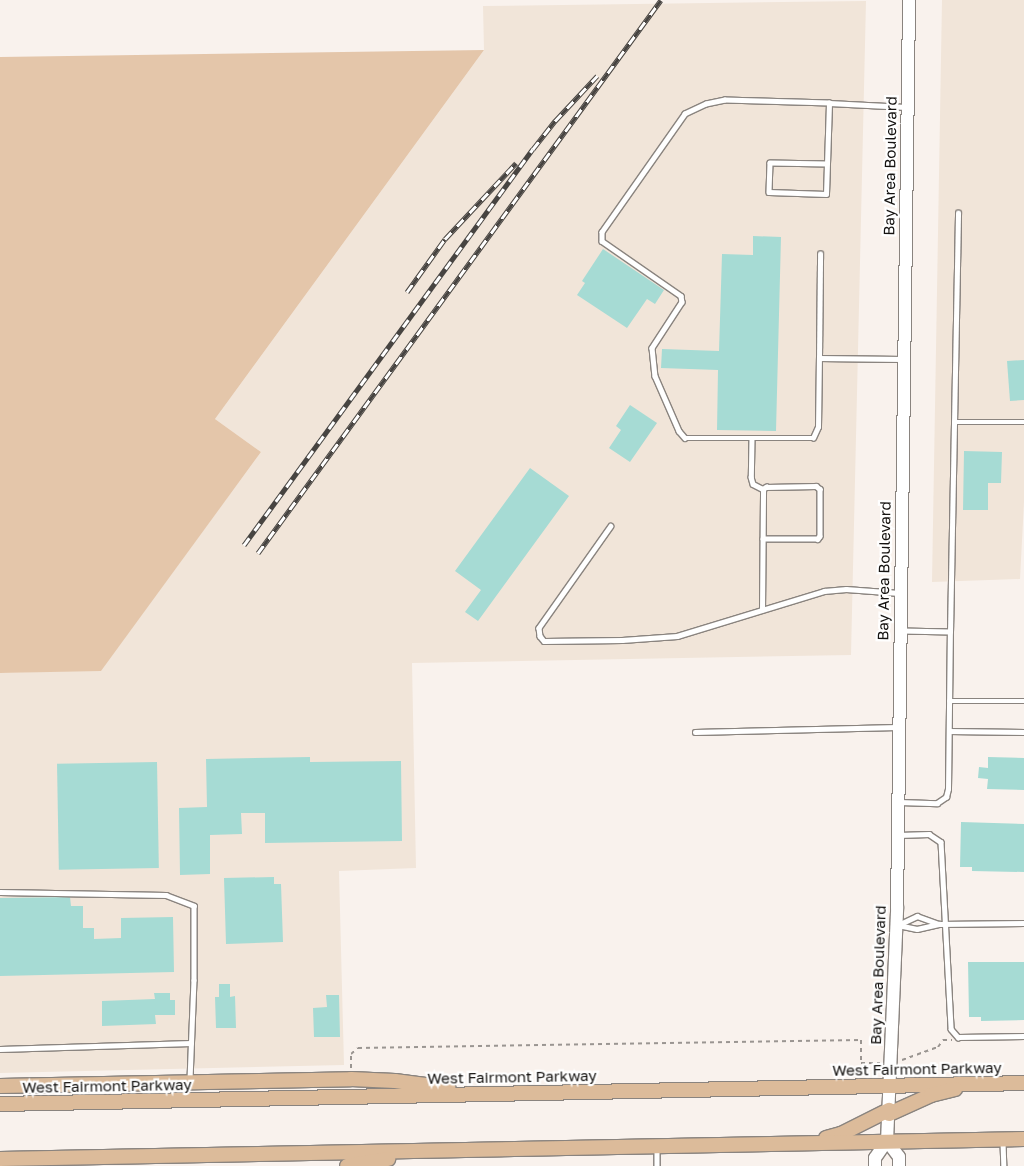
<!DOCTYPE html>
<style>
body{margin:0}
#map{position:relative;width:1024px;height:1166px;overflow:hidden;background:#f9f2ed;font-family:"Golos Text",sans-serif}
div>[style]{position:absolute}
.built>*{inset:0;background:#f1e5d9}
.green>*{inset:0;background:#e4c6aa}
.building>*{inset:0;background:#a6dbd4;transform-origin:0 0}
.path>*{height:2px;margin-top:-1px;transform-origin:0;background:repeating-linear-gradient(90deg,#9a9591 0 4px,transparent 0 8px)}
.roads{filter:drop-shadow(1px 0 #8a847f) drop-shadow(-1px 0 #8a847f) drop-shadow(0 1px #8a847f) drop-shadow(0 -1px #8a847f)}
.lane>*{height:4.5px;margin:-2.25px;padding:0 2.25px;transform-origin:2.25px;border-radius:2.25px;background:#fff}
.secondary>*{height:12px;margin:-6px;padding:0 6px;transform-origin:6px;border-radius:6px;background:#fff}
.primary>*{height:14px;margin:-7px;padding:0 7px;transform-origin:7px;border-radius:7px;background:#dcbb9a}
.rail>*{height:5px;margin-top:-2.5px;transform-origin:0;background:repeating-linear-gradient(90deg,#fff 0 9px,#474441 0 18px);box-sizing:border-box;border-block:1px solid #474441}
span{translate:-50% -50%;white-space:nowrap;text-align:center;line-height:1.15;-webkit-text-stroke:4.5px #fff;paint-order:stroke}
.street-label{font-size:15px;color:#151311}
</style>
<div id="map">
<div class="built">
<i style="clip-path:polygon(942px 0,1024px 0,1024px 502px,1020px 579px,932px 582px)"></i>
<i style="clip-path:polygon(866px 1px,851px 655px,412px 663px,416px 868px,339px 871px,344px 1065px,0 1073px,0 673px,101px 670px,261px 452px,215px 419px,484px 50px,483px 6px)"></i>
</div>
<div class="green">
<i style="clip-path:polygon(484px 50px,215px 419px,261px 452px,101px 671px,0 673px,0 57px)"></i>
</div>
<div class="building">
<i style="clip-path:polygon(753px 236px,781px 237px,776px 431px,717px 430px,718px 370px,661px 368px,662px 349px,719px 351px,722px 254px,753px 255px)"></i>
<i style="clip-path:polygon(603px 249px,664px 290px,655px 304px,647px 299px,627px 328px,577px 295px,585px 283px,582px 281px)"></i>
<i style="clip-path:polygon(1024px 360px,1024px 400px,1010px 401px,1007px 361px)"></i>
<i style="clip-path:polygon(630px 405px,657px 423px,630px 462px,609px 448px,621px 430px,616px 426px)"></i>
<i style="clip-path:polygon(964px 451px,1002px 452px,1001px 483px,988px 483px,988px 510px,963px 510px)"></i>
<i style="clip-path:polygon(530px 468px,569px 496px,478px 621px,465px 612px,481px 590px,455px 571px)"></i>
<i style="clip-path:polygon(310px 757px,310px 762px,401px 761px,402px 841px,265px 843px,265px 813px,241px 813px,242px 834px,210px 835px,210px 874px,180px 875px,179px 808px,207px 807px,206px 759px)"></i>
<i style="clip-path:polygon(988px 757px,1024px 758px,1024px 790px,987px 789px,988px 779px,978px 778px,979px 767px,988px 768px)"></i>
<i style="left:157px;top:762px;width:106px;height:100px;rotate:89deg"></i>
<i style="clip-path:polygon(961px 822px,1024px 824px,1024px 872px,972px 871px,972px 867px,960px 867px)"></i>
<i style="clip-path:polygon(274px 877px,274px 884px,281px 884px,283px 942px,226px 944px,224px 878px)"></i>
<i style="clip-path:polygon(70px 897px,71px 906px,83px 906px,83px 928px,94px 928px,94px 939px,121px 938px,121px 918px,173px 917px,174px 972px,0 976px,0 898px)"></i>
<i style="clip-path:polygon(968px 962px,1024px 962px,1024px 1020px,981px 1021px,981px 1017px,969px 1017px)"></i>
<i style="clip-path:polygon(219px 984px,230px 984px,230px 997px,235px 996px,236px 1028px,216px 1028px,215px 997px,219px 997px)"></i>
<i style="clip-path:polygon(154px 993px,170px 993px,170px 1000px,175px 1000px,175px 1015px,155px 1015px,156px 1024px,102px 1026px,102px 1001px,155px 999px)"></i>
<i style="clip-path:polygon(326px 995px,339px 995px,340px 1037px,314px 1037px,313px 1008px,327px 1007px)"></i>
</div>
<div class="path">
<i style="left:902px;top:1060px;width:38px;rotate:-20deg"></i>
<i style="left:938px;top:1047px;width:9px;rotate:-54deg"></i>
<i style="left:943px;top:1040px;width:9px"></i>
<i style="left:351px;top:1068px;width:14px;rotate:-90deg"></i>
<i style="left:351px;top:1054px;width:9px;rotate:-41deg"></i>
<i style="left:358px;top:1048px;width:503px;rotate:-0.91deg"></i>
<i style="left:861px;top:1040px;width:23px;rotate:90deg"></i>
<i style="left:861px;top:1063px;width:19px"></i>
</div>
<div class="roads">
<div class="lane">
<i style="left:829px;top:103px;width:104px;rotate:-178.3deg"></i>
<i style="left:725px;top:100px;width:19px;rotate:168deg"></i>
<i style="left:706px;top:104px;width:23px;rotate:155deg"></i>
<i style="left:685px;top:114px;width:144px;rotate:125.1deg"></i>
<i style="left:602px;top:232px;width:9px;rotate:90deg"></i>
<i style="left:602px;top:241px;width:96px;rotate:34.8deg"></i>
<i style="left:681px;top:296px;width:6px;rotate:81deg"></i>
<i style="left:682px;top:302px;width:55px;rotate:123.1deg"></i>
<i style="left:652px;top:348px;width:28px;rotate:84deg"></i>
<i style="left:655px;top:376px;width:60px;rotate:66.4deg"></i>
<i style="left:679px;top:431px;width:9px;rotate:49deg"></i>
<i style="left:685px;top:438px;width:128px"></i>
<i style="left:813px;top:438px;width:12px;rotate:-66deg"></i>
<i style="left:818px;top:427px;width:69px;rotate:-89.2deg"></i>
<i style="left:819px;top:358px;width:83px;rotate:0.7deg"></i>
<i style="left:827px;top:164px;width:57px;rotate:-179deg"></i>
<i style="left:770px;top:163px;width:29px;rotate:92deg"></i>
<i style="left:769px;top:192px;width:57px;rotate:2deg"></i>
<i style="left:826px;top:194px;width:91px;rotate:-88.1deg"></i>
<i style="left:829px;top:103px;width:77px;rotate:3deg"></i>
<i style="left:819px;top:358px;width:104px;rotate:-89.4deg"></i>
<i style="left:954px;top:422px;width:70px"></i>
<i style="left:752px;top:438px;width:39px;rotate:91deg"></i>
<i style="left:751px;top:477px;width:7px;rotate:74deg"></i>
<i style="left:753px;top:484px;width:11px;rotate:27deg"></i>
<i style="left:611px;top:526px;width:125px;rotate:125.2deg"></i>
<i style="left:539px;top:628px;width:8px;rotate:83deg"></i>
<i style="left:540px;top:636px;width:6px;rotate:51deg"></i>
<i style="left:544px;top:641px;width:78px;rotate:-0.7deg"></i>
<i style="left:622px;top:640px;width:55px;rotate:-4.2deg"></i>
<i style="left:677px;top:636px;width:154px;rotate:-17deg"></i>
<i style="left:824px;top:591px;width:22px;rotate:-5deg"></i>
<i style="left:846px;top:589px;width:53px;rotate:4.3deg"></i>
<i style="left:762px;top:610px;width:121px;rotate:-89.5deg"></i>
<i style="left:763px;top:489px;width:4px;rotate:-34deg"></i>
<i style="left:766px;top:487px;width:50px;rotate:-1.1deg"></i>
<i style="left:816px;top:486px;width:5px;rotate:37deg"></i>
<i style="left:820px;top:489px;width:47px;rotate:90deg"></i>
<i style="left:820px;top:536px;width:4px;rotate:124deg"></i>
<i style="left:818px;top:539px;width:55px;rotate:180deg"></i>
<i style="left:950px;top:632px;width:419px;rotate:-88.9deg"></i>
<i style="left:949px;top:701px;width:75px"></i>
<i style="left:949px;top:731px;width:75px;rotate:0.8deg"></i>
<i style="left:695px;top:732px;width:202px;rotate:-1.4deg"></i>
<i style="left:899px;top:802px;width:38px;rotate:2deg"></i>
<i style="left:937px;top:803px;width:11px;rotate:-34deg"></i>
<i style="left:946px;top:797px;width:8px;rotate:-76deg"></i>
<i style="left:948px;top:789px;width:157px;rotate:-89.3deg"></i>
<i style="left:950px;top:632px;width:48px;rotate:-178.8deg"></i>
<i style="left:898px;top:835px;width:31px;rotate:-2deg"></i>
<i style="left:929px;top:834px;width:14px;rotate:34deg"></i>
<i style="left:941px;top:842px;width:187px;rotate:86.9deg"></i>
<i style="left:951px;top:1029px;width:11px;rotate:49deg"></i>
<i style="left:958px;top:1037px;width:66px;rotate:-0.9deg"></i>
<i style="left:0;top:892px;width:166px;rotate:1deg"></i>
<i style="left:166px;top:895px;width:30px;rotate:21deg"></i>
<i style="left:194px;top:906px;width:74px;rotate:90deg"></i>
<i style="left:194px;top:980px;width:101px;rotate:92.3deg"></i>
<i style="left:898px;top:925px;width:19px;rotate:12deg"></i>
<i style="left:917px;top:929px;width:23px;rotate:-13deg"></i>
<i style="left:939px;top:924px;width:85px;rotate:-0.7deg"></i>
<i style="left:898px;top:925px;width:21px;rotate:-25deg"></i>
<i style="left:917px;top:916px;width:23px;rotate:20deg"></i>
<i style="left:0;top:1049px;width:191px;rotate:-1.8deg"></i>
<i style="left:1003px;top:1142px;width:24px;rotate:88deg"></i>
<i style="left:657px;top:1147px;width:19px;rotate:90deg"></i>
</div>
<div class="secondary">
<i style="left:887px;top:1141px;width:20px;rotate:53deg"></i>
<i style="left:899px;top:1157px;width:9px;rotate:90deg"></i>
<i style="left:875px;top:1166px;width:8px;rotate:-90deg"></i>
<i style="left:875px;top:1158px;width:21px;rotate:-55deg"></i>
<i style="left:887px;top:1141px;width:233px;rotate:-87.5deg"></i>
<i style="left:897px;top:908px;width:908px;rotate:-89.24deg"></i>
</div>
<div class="primary">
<i style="left:0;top:1086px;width:351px;rotate:-1.1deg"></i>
<i style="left:351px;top:1079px;width:44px;rotate:2.6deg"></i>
<i style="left:395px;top:1081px;width:54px;rotate:7.4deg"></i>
<i style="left:0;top:1104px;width:1024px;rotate:-1.17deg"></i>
<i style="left:889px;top:1114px;width:46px;rotate:-24.3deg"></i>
<i style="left:931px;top:1095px;width:25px;rotate:-14deg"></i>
<i style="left:826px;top:1138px;width:16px;rotate:-15deg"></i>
<i style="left:841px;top:1134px;width:54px;rotate:-26.6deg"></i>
<i style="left:0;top:1159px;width:1024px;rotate:-1.12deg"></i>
<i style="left:347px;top:1166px;width:42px;rotate:-9.7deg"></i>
</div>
</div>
<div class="rail">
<i style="left:407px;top:292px;width:65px;rotate:-54.4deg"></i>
<i style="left:445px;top:239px;width:104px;rotate:-46.9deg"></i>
<i style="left:244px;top:545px;width:490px;rotate:-53.9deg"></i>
<i style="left:533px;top:149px;width:36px;rotate:-52deg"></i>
<i style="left:555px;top:121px;width:62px;rotate:-47deg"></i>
<i style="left:258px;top:553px;width:684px;rotate:-53.92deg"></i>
</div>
<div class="street-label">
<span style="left:890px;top:166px;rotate:-89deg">Bay Area Boulevard</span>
<span style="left:884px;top:571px;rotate:-89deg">Bay Area Boulevard</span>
<span style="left:878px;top:975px;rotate:-88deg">Bay Area Boulevard</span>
<span style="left:917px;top:1069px;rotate:-1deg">West Fairmont Parkway</span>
<span style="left:512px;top:1077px;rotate:-1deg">West Fairmont Parkway</span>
<span style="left:107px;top:1086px;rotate:-1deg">West Fairmont Parkway</span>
</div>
</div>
